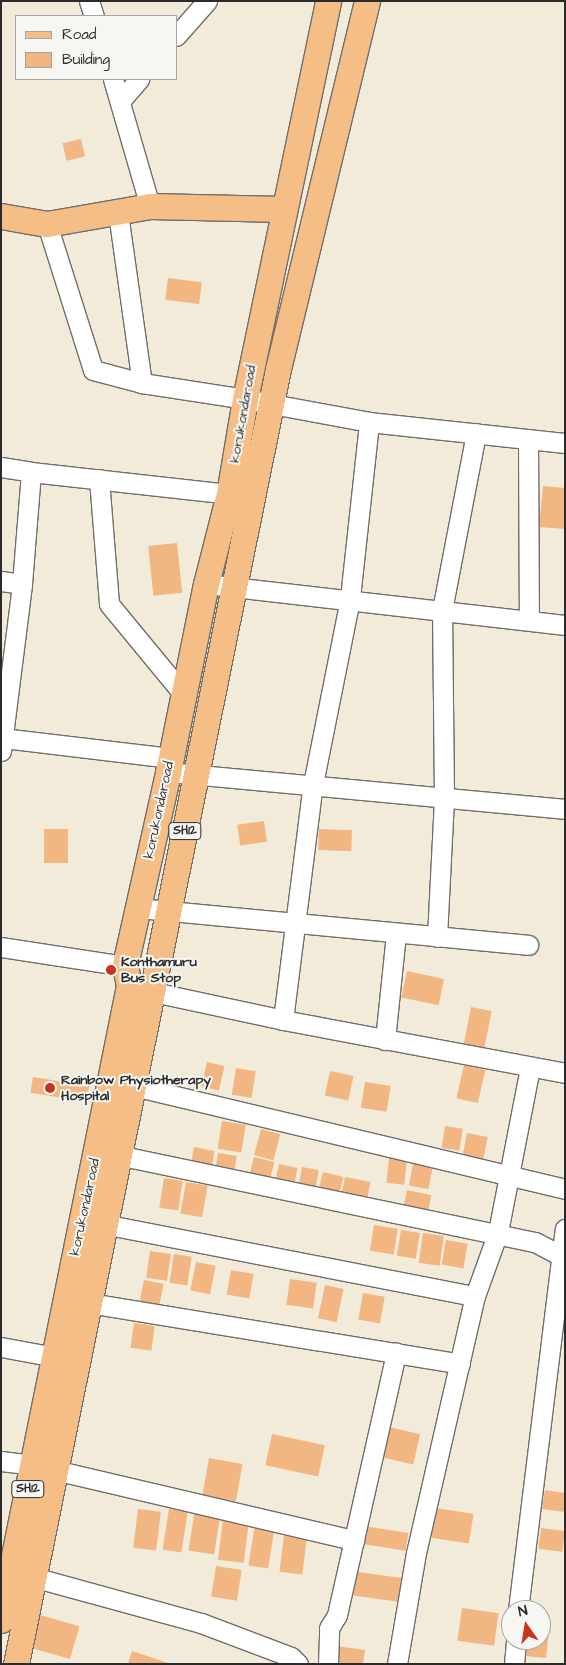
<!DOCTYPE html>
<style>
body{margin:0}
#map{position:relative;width:566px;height:1665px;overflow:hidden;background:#f3ebd9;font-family:"Architects Daughter",sans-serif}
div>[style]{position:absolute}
.building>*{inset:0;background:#f1b682;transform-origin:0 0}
.roads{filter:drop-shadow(1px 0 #716e68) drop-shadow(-1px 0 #716e68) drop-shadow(0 1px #716e68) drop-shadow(0 -1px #716e68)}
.minor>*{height:19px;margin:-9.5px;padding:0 9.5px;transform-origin:9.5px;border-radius:9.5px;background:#fff}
.major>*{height:25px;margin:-12.5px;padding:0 12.5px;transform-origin:12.5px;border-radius:12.5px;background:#f6be87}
.dots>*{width:14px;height:14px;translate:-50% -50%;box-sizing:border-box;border:2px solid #f6f6f2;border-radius:50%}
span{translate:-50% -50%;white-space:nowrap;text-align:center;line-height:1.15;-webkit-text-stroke:4px #f6f6f2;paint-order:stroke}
.shield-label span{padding:1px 4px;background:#f6f6f2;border:1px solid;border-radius:4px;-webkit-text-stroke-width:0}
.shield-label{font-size:12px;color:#2b2b2b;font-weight:700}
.street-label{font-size:14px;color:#2b2b2b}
.poi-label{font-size:14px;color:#2b2b2b;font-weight:700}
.left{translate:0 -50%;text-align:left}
.frame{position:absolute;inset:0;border:2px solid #2b2b2b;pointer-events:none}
.legend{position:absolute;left:15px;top:15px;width:162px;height:65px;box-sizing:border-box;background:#f6f6f2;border:1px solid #a5a5a2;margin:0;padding:6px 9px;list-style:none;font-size:15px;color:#2b2b2b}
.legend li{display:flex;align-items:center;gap:10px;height:25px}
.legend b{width:25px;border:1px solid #a5a5a2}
.north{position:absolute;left:501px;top:1600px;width:50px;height:50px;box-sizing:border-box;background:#f6f6f2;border:1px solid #a5a5a2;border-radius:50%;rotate:347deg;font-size:14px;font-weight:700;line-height:20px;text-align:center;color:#2b2b2b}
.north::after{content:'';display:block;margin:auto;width:18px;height:22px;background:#c8321e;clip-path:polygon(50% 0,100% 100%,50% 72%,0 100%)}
</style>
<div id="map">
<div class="building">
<i style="left:81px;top:139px;width:18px;height:19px;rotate:77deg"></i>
<i style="left:168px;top:278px;width:34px;height:22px;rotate:7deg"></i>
<i style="clip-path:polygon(543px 486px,565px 488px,565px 529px,539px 527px)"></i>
<i style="left:177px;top:543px;width:50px;height:29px;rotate:84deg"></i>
<i style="left:264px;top:821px;width:21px;height:27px;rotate:82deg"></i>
<i style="left:44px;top:829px;width:24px;height:34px"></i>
<i style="left:319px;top:829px;width:33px;height:21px;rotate:2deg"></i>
<i style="left:407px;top:971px;width:38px;height:27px;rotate:12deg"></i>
<i style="left:471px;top:1007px;width:21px;height:44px;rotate:11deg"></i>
<i style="left:207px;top:1062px;width:18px;height:25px;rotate:13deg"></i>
<i style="left:464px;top:1065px;width:22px;height:34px;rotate:13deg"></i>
<i style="left:236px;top:1068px;width:20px;height:27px;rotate:9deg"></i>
<i style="left:330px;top:1071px;width:24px;height:25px;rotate:12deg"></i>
<i style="left:33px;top:1077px;width:57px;height:16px;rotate:9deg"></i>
<i style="left:365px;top:1082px;width:26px;height:26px;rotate:9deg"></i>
<i style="left:222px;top:1121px;width:24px;height:28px;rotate:9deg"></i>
<i style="left:445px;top:1126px;width:18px;height:22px;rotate:9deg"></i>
<i style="left:261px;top:1129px;width:20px;height:27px;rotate:15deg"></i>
<i style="left:467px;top:1133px;width:21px;height:28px;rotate:11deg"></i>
<i style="left:194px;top:1147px;width:21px;height:20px;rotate:11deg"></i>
<i style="left:218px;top:1153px;width:19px;height:21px;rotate:9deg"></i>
<i style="left:254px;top:1157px;width:21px;height:23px;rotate:14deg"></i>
<i style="left:389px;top:1158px;width:18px;height:25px;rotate:6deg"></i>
<i style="left:414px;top:1159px;width:20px;height:27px;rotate:11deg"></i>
<i style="left:279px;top:1164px;width:19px;height:21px;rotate:12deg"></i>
<i style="left:302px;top:1167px;width:17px;height:21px;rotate:10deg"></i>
<i style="left:323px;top:1172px;width:21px;height:22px;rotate:14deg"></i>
<i style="left:345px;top:1177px;width:26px;height:21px;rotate:11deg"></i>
<i style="left:164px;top:1178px;width:19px;height:30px;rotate:9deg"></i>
<i style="left:186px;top:1182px;width:22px;height:32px;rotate:10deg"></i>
<i style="left:407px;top:1190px;width:25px;height:20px;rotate:12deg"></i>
<i style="left:374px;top:1225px;width:24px;height:26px;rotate:9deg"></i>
<i style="left:401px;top:1230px;width:19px;height:26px;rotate:9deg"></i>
<i style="left:423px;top:1233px;width:21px;height:30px;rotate:8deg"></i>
<i style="left:446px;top:1240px;width:22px;height:25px;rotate:10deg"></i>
<i style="left:150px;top:1251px;width:21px;height:27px;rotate:8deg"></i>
<i style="left:174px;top:1254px;width:18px;height:29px;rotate:9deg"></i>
<i style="left:196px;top:1262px;width:20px;height:29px;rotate:11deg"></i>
<i style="left:231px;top:1270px;width:23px;height:25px;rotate:10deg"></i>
<i style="left:290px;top:1279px;width:27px;height:26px;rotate:8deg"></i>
<i style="left:144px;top:1280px;width:20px;height:26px;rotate:11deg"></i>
<i style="left:325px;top:1285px;width:19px;height:34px;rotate:12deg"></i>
<i style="left:363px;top:1293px;width:22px;height:27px;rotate:10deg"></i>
<i style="left:134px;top:1323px;width:21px;height:25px;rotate:8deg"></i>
<i style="left:389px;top:1427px;width:32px;height:31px;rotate:13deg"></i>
<i style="left:272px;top:1434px;width:54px;height:32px;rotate:12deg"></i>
<i style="left:209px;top:1458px;width:34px;height:38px;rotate:10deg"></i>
<i style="clip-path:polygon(545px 1490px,565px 1493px,565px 1512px,542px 1509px)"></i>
<i style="left:436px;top:1508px;width:38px;height:30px;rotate:9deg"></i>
<i style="left:138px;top:1509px;width:23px;height:39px;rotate:7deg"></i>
<i style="left:169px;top:1509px;width:19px;height:41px;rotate:9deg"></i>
<i style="left:195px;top:1509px;width:26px;height:42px;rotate:9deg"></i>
<i style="left:223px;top:1519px;width:26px;height:41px;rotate:7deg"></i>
<i style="left:255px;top:1524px;width:20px;height:42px;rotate:9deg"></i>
<i style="left:364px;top:1526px;width:45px;height:18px;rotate:9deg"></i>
<i style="left:541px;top:1528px;width:24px;height:21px;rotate:7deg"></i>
<i style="left:284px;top:1535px;width:23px;height:37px;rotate:7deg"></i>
<i style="left:216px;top:1566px;width:26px;height:31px;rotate:9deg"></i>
<i style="left:351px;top:1571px;width:51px;height:24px;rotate:8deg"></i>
<i style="left:462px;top:1608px;width:37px;height:33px;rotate:8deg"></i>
<i style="left:40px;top:1615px;width:41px;height:34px;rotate:16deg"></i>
<i style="clip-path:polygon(541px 1623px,550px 1623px,546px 1658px,525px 1656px,527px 1640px,541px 1640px)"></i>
<i style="clip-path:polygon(336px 1646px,365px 1650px,363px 1664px,334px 1664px)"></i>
<i style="clip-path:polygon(132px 1651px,168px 1663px,168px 1664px,128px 1664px)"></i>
</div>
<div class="roads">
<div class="minor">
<i style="left:89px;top:1px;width:16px;rotate:72deg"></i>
<i style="left:176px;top:36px;width:47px;rotate:-48.5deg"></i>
<i style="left:113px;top:79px;width:132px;rotate:73.8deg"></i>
<i style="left:121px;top:100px;width:28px;rotate:-49deg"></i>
<i style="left:118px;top:213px;width:172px;rotate:82deg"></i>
<i style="left:47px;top:224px;width:153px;rotate:72.5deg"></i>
<i style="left:93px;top:370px;width:51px;rotate:14.9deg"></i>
<i style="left:142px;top:383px;width:104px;rotate:8.8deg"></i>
<i style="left:245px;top:399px;width:126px;rotate:10.5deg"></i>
<i style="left:369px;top:422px;width:197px;rotate:6.1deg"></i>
<i style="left:528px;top:439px;width:180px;rotate:89.7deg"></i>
<i style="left:1px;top:467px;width:30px;rotate:9deg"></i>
<i style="left:31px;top:472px;width:199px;rotate:6.3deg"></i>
<i style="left:99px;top:479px;width:125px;rotate:85.4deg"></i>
<i style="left:109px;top:604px;width:118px;rotate:50.5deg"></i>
<i style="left:1px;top:581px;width:21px;rotate:8deg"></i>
<i style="left:206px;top:584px;width:361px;rotate:6.5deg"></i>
<i style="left:3px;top:738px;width:168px;rotate:6.8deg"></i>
<i style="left:1px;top:751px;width:168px;rotate:-82.8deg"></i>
<i style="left:22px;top:584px;width:112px;rotate:-85.4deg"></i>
<i style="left:168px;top:772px;width:399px;rotate:5.3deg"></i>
<i style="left:138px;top:908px;width:392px;rotate:5.4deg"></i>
<i style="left:437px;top:937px;width:139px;rotate:-87.1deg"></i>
<i style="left:444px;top:798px;width:188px;rotate:-90.6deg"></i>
<i style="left:442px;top:610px;width:180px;rotate:-79.1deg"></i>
<i style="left:1px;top:947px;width:125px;rotate:8.7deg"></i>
<i style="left:139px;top:989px;width:147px;rotate:12.1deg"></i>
<i style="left:283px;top:1020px;width:287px;rotate:10.6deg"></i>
<i style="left:283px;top:1020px;width:238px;rotate:-82.8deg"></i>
<i style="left:313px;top:784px;width:190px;rotate:-78.7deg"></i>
<i style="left:350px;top:598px;width:177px;rotate:-83.8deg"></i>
<i style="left:385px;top:1040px;width:107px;rotate:-84.1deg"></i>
<i style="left:121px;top:1083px;width:456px;rotate:13.4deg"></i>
<i style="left:108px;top:1153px;width:436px;rotate:11.8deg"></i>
<i style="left:535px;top:1242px;width:34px;rotate:28deg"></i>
<i style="left:93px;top:1222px;width:389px;rotate:11deg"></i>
<i style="left:77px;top:1301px;width:388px;rotate:9.3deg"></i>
<i style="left:1px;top:1347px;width:55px;rotate:10.5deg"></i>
<i style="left:1px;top:1461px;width:32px;rotate:7deg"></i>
<i style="left:33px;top:1465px;width:330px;rotate:13.2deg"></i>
<i style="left:22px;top:1574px;width:186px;rotate:15.3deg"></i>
<i style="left:201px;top:1623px;width:96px;rotate:20.7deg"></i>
<i style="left:291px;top:1657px;width:10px;rotate:45deg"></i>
<i style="left:518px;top:1610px;width:384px;rotate:-83deg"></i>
<i style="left:328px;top:1664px;width:36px;rotate:-88deg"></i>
<i style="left:329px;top:1628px;width:15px;rotate:-58deg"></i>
<i style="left:337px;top:1615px;width:269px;rotate:-77.3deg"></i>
<i style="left:397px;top:1664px;width:113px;rotate:-80.3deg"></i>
<i style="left:416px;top:1553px;width:264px;rotate:-77.1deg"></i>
<i style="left:475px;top:1296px;width:68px;rotate:-70.2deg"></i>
<i style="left:498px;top:1232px;width:168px;rotate:-79deg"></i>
<i style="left:514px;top:1664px;width:24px;rotate:-85deg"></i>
</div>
<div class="major">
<i style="left:1px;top:216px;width:47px;rotate:9.9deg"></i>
<i style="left:47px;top:224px;width:105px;rotate:-9.9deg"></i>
<i style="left:150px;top:206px;width:133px;rotate:1.3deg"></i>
<i style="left:1px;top:1620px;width:647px;rotate:-78.59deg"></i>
<i style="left:129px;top:986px;width:20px;rotate:-101deg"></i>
<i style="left:125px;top:966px;width:10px;rotate:-79deg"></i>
<i style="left:127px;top:956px;width:189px;rotate:-77.4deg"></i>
<i style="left:168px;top:772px;width:192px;rotate:-78.6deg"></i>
<i style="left:206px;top:584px;width:93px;rotate:-75.7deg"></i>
<i style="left:229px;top:494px;width:96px;rotate:-80.4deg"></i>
<i style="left:245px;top:399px;width:407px;rotate:-78.2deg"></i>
<i style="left:16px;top:1664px;width:1321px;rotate:-78.56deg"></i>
<i style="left:278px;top:369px;width:379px;rotate:-76.4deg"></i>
</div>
</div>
<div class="dots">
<i style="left:111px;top:970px;background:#c8321e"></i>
<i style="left:50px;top:1088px;background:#c8321e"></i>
</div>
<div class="shield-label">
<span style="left:185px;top:831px">SH12</span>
<span style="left:28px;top:1489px">SH12</span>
</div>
<div class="street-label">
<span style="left:243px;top:414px;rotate:-80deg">korukondaroad</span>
<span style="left:159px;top:810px;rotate:-78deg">korukondaroad</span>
<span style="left:85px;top:1207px;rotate:-78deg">korukondaroad</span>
</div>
<div class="poi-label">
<span class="left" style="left:121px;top:970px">Konthamuru<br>Bus Stop</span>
<span class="left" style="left:61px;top:1088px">Rainbow Physiotherapy<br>Hospital</span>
</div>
<div class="frame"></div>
<ul class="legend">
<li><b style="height:6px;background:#f6be87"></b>Road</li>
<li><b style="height:14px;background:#f1b682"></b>Building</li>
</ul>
<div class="north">N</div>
</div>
